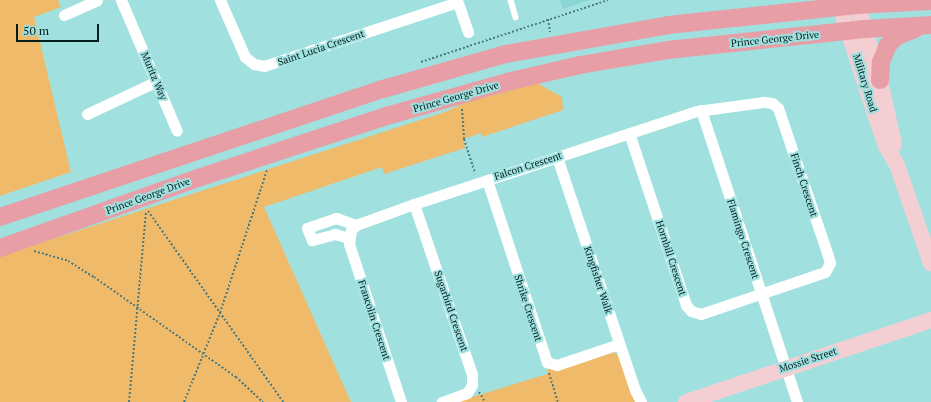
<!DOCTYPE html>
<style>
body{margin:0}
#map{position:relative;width:931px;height:402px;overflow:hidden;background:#a0e1e0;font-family:"PT Serif",serif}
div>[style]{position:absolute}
.built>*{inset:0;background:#8ad5d5}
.green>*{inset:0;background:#f0ba6b}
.path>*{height:2px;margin-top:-1px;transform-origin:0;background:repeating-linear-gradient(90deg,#4e7a7a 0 2px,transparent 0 4px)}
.lane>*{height:5.5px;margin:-2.75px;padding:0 2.75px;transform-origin:2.75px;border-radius:2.75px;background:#fff}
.street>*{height:11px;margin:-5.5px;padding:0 5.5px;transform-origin:5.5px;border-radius:5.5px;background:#fff}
.secondary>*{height:16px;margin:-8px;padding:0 8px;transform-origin:8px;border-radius:8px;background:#f3ced3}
.primary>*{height:18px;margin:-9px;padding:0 9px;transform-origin:9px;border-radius:9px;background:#e89ea6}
span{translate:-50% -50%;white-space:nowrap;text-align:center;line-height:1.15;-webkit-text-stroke:4px #a0e1e0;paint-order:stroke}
.street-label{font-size:10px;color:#031d1d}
.scale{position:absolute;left:16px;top:24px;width:83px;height:18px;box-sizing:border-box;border:2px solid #031d1d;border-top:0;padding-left:5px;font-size:12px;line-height:14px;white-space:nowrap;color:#031d1d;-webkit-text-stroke:3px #a0e1e0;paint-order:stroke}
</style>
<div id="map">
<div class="built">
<i style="clip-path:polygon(560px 0,589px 0,563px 9px)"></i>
</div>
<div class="green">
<i style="clip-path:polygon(0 0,58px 0,61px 7px,34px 17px,71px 172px,0 196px)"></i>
<i style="clip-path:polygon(537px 83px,562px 97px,563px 110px,482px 137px,481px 133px,464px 139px,465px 148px,384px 174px,382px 167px,264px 207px,351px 402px,0 402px,0 256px,445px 112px,467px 102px)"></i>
<i style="clip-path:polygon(612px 351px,620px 357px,635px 402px,456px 402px,547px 374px,549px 366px)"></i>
</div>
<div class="path">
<i style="left:548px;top:19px;width:13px;rotate:81deg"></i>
<i style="left:421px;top:62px;width:197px;rotate:-18.3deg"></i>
<i style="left:462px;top:109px;width:30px;rotate:86deg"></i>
<i style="left:464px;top:139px;width:36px;rotate:72deg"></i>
<i style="left:148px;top:211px;width:234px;rotate:54.7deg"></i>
<i style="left:34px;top:251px;width:35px;rotate:16deg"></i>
<i style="left:68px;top:261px;width:31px;rotate:32deg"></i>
<i style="left:94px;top:277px;width:174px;rotate:35.2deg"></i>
<i style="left:236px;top:377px;width:37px;rotate:43deg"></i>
<i style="left:549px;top:373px;width:30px;rotate:73deg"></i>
<i style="left:479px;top:392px;width:12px;rotate:59deg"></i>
<i style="left:129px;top:402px;width:191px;rotate:-84.9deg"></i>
<i style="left:184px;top:402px;width:96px;rotate:-68deg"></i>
<i style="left:220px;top:313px;width:151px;rotate:-71.8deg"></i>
</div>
<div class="lane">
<i style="left:511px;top:0;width:18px;rotate:74deg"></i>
</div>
<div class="street">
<i style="left:121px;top:0;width:142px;rotate:66.9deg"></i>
<i style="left:220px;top:0;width:62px;rotate:66.3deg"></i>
<i style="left:245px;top:57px;width:11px;rotate:38deg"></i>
<i style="left:254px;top:64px;width:10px;rotate:11deg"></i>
<i style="left:264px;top:66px;width:203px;rotate:-18.3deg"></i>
<i style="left:457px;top:0;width:34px;rotate:71deg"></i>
<i style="left:64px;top:15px;width:36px;rotate:-24deg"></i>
<i style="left:701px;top:110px;width:307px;rotate:71.8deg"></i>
<i style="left:87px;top:114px;width:77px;rotate:-25.2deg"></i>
<i style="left:557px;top:157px;width:246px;rotate:71.5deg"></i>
<i style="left:635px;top:390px;width:13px;rotate:63deg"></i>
<i style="left:487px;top:180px;width:192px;rotate:71.8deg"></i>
<i style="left:547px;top:362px;width:10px;rotate:17deg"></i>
<i style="left:557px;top:365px;width:65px;rotate:-18.7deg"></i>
<i style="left:414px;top:204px;width:180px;rotate:71.2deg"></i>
<i style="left:472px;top:374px;width:11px;rotate:90deg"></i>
<i style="left:472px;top:385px;width:9px;rotate:122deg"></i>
<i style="left:467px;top:393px;width:27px;rotate:160deg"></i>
<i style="left:349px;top:238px;width:15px;rotate:-164deg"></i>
<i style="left:335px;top:234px;width:24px;rotate:165deg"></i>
<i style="left:312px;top:240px;width:13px;rotate:-113deg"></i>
<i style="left:307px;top:228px;width:31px;rotate:-19deg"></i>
<i style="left:336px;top:218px;width:21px;rotate:19deg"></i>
<i style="left:401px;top:402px;width:166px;rotate:-108.2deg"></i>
<i style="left:349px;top:244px;width:14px;rotate:-82deg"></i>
<i style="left:351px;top:230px;width:7px;rotate:-45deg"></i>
<i style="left:356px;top:225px;width:62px;rotate:-19.9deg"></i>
<i style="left:414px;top:204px;width:119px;rotate:-18.1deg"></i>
<i style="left:527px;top:167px;width:32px;rotate:-18deg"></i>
<i style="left:557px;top:157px;width:147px;rotate:-18.2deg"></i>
<i style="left:697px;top:111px;width:68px;rotate:-7.7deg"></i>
<i style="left:764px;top:102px;width:8px;rotate:7deg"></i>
<i style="left:772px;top:103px;width:8px;rotate:40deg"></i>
<i style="left:778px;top:108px;width:156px;rotate:71.3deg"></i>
<i style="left:828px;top:256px;width:7px;rotate:74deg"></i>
<i style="left:830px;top:263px;width:10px;rotate:119deg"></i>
<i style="left:825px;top:272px;width:131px;rotate:161.3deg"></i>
<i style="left:701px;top:314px;width:10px;rotate:-163deg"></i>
<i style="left:691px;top:311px;width:8px;rotate:-130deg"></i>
<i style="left:686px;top:305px;width:181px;rotate:-108.3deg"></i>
</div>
<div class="secondary">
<i style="left:838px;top:0;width:126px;rotate:72deg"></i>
<i style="left:877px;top:120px;width:28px;rotate:71deg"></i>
<i style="left:886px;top:146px;width:22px;rotate:60deg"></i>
<i style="left:897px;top:165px;width:104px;rotate:70.9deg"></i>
<i style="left:856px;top:0;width:84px;rotate:73.3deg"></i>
<i style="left:880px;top:80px;width:66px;rotate:77.7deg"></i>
<i style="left:686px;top:402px;width:258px;rotate:-18.5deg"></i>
</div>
<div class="primary">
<i style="left:880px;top:80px;width:18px;rotate:-87deg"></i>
<i style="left:881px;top:62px;width:18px;rotate:-68deg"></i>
<i style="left:888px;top:45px;width:13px;rotate:-45deg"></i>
<i style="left:897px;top:36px;width:19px;rotate:-21deg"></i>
<i style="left:0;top:217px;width:404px;rotate:-18.5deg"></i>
<i style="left:383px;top:89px;width:128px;rotate:-15.9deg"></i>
<i style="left:506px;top:54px;width:165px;rotate:-10.1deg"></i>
<i style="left:668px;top:25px;width:190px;rotate:-6deg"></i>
<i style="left:857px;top:5px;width:74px;rotate:-3.1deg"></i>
<i style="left:0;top:248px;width:210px;rotate:-19.5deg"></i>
<i style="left:198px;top:178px;width:202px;rotate:-18.2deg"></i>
<i style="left:390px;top:115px;width:126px;rotate:-15.7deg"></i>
<i style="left:511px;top:81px;width:71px;rotate:-13.1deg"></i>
<i style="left:580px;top:65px;width:89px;rotate:-9.7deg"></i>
<i style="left:668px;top:50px;width:198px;rotate:-6.1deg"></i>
<i style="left:865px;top:29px;width:66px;rotate:-3.5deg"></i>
</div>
<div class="street-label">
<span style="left:775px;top:39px;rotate:-6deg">Prince George Drive</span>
<span style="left:321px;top:48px;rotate:-19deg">Saint Lucia Crescent</span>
<span style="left:154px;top:76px;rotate:67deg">Muritz Way</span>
<span style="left:865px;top:83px;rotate:73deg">Military Road</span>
<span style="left:456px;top:97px;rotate:-16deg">Prince George Drive</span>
<span style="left:528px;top:166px;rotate:-18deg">Falcon Crescent</span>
<span style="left:804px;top:185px;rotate:72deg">Finch Crescent</span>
<span style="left:148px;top:196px;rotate:-20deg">Prince George Drive</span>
<span style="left:743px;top:239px;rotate:72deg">Flamingo Crescent</span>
<span style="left:671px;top:258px;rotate:72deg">Hornbill Crescent</span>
<span style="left:598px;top:280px;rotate:72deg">Kingfisher Walk</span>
<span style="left:528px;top:308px;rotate:72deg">Shrike Crescent</span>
<span style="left:451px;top:311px;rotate:71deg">Sugarbird Crescent</span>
<span style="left:374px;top:320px;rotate:72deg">Francolin Crescent</span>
<span style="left:808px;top:360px;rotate:-18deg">Mossie Street</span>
</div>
<div class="scale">50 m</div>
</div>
